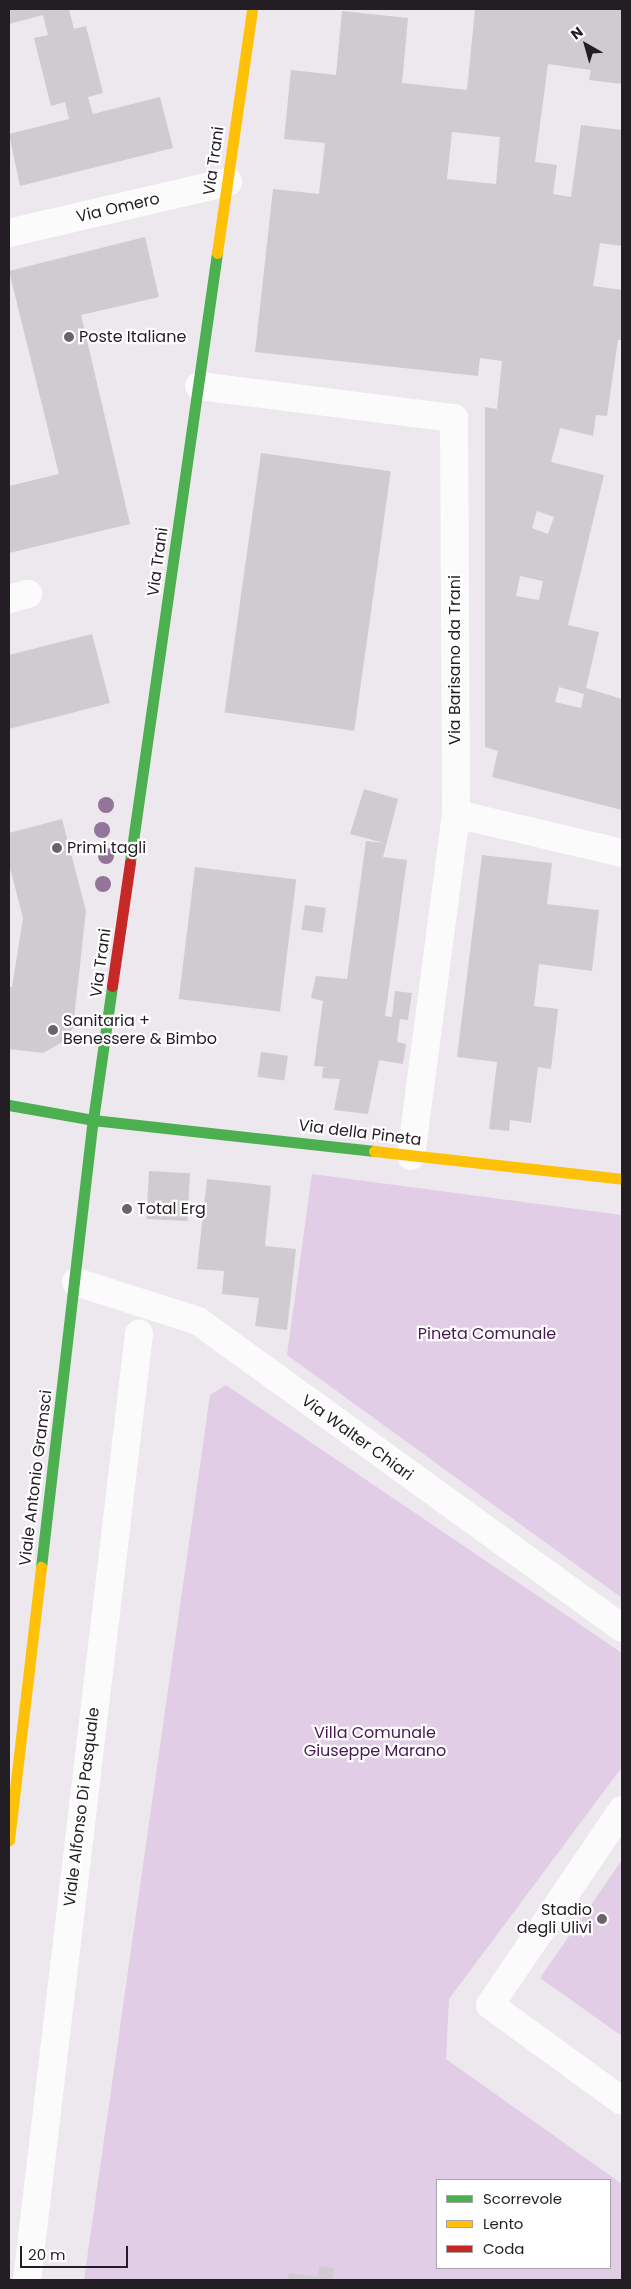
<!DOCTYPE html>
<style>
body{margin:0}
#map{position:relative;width:631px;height:2289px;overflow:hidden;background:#ede7ee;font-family:Poppins,sans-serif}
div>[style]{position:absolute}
.green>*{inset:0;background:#e2cde7}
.building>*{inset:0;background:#d0cbd1;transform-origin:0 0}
.street>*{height:28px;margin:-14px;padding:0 14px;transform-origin:14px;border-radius:14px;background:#fcfbfc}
.fast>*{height:11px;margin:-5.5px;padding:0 5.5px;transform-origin:5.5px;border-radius:5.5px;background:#4caf50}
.slow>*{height:11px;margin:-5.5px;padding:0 5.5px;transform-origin:5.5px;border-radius:5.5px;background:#ffc107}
.jam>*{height:11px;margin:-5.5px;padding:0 5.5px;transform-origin:5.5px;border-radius:5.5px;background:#c62828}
.trees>*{width:16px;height:16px;margin:-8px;border-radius:50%;background:#937599}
.dots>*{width:14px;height:14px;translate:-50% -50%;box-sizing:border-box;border:2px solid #fff;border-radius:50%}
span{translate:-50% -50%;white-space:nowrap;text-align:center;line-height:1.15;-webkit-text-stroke:4.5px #fff;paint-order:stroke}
.street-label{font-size:16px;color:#221e23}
.poi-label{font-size:16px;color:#221e23}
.left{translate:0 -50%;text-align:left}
.right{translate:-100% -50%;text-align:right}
.park-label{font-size:16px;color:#491854}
.frame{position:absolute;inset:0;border:10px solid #221e23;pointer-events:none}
.legend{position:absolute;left:436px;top:2179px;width:175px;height:90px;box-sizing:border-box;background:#fff;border:1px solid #a7a5a7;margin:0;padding:6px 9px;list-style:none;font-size:15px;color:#221e23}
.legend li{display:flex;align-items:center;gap:10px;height:25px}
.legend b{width:25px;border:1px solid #a7a5a7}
.north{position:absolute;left:561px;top:20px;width:50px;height:50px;-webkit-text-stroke:4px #fff;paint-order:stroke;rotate:322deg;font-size:14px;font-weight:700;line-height:20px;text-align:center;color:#221e23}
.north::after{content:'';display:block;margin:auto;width:18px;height:22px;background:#221e23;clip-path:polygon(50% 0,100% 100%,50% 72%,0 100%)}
.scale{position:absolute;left:20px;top:2246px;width:108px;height:22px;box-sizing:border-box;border:2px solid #221e23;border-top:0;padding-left:6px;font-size:15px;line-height:18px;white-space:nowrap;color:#221e23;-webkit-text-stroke:4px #fff;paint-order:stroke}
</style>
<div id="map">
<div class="green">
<i style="clip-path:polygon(312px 1174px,622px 1215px,622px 1598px,287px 1355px)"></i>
<i style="clip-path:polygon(evenodd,226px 1385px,622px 1653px,622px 1767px,449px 1999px,446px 2059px,622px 2184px,622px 2280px,84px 2280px,210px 1395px,226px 1385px,437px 2180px,610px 2180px,610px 2268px,437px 2268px,437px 2180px)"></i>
<i style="clip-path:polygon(622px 1860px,622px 2036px,540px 1978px)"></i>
</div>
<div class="building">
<i style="clip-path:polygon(9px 9px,69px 9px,74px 29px,86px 26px,103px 93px,88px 97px,93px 114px,160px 97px,173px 148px,20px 186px,9px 134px,69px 119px,65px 102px,51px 106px,34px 38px,48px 35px,43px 15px,9px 24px)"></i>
<i style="clip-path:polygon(evenodd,475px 9px,622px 9px,622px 84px,589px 80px,591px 70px,548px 64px,535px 162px,557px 165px,553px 194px,571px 197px,581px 125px,622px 130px,622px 246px,600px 243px,593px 286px,622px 290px,622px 340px,618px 340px,607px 416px,596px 415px,593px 436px,560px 428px,551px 462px,604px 475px,568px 625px,599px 632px,586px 688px,622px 699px,622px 810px,492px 777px,498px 751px,485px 747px,485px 407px,497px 409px,502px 361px,480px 358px,478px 376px,255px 352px,273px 189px,319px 194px,325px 143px,284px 139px,291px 70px,336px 75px,342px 11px,408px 18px,402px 83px,467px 90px,475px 9px,452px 132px,500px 137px,496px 184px,447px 179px,452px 132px,475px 9px,537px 511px,554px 517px,548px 534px,532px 528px,537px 511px,475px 9px,520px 576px,543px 581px,539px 600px,516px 596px,520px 576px,475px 9px,559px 687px,584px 694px,581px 708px,555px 702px,559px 687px)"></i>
<i style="clip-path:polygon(145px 237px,159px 297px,81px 315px,130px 524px,9px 553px,9px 486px,59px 474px,9px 271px)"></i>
<i style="left:261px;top:453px;width:131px;height:262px;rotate:8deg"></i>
<i style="clip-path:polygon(92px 634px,110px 703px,9px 729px,9px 655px)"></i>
<i style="clip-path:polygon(364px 789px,398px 799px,383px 857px,407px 860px,385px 1016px,392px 1017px,395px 991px,412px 993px,408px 1020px,400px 1019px,397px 1042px,406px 1044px,403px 1064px,379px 1060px,368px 1114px,334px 1110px,340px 1079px,322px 1078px,323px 1068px,326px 1067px,314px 1066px,323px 1001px,311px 998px,316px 976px,347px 979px,366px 841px,384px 843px,350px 834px)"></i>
<i style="clip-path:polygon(62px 819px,86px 911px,73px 1028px,61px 1043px,43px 1053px,9px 1049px,9px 987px,12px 987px,23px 918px,9px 864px,9px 833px)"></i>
<i style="clip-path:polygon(482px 855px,552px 863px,547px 904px,599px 910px,592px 971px,539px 964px,534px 1006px,558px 1009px,551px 1069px,538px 1067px,531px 1123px,510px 1120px,509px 1131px,489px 1129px,497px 1062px,457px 1057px)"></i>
<i style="left:195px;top:867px;width:102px;height:133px;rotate:7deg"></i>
<i style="left:305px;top:905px;width:21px;height:25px;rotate:8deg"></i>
<i style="left:261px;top:1052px;width:27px;height:25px;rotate:8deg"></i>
<i style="left:149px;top:1171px;width:41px;height:48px;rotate:3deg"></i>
<i style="clip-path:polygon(207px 1179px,271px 1186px,265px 1246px,296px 1249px,287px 1330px,255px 1326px,259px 1298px,222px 1294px,224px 1271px,197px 1269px)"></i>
<i style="clip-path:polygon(319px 2266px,334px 2268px,332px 2280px,288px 2280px,289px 2273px,318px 2277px)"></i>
</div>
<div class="street">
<i style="left:9px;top:233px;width:225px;rotate:-13.1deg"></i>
<i style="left:199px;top:386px;width:257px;rotate:7.2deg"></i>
<i style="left:454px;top:418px;width:396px;rotate:89.7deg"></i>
<i style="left:456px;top:814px;width:345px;rotate:97.5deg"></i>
<i style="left:9px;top:599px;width:20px;rotate:-15deg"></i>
<i style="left:456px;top:814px;width:171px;rotate:13.2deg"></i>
<i style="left:76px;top:1282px;width:128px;rotate:17.7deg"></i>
<i style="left:198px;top:1321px;width:523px;rotate:35.91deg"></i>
<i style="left:622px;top:1810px;width:235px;rotate:124.1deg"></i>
<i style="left:490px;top:2005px;width:163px;rotate:36deg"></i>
<i style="left:27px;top:2280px;width:953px;rotate:-83.25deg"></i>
</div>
<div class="fast">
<i style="left:130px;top:862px;width:615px;rotate:-81.87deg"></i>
<i style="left:9px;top:1105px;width:85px;rotate:10.1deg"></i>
<i style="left:93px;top:1120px;width:283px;rotate:6.3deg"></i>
<i style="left:41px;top:1567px;width:450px;rotate:-83.4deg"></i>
<i style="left:93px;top:1120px;width:135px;rotate:-81.9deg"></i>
</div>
<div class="slow">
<i style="left:217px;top:253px;width:246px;rotate:-81.8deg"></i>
<i style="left:374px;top:1151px;width:250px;rotate:6.4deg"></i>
<i style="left:9px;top:1840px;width:275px;rotate:-83.3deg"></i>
</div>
<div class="jam">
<i style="left:112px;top:986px;width:125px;rotate:-81.7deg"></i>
</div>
<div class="trees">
<i style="left:106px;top:805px"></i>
<i style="left:102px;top:830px"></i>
<i style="left:106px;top:856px"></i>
<i style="left:103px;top:884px"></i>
</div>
<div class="dots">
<i style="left:69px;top:337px;background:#69646a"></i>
<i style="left:57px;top:848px;background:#69646a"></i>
<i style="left:53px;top:1030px;background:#69646a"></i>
<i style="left:127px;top:1209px;background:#69646a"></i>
<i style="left:602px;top:1919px;background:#69646a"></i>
</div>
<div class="street-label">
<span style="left:214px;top:161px;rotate:-82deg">Via Trani</span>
<span style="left:118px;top:208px;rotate:-13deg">Via Omero</span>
<span style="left:158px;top:562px;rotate:-82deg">Via Trani</span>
<span style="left:455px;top:660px;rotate:-90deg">Via Barisano da Trani</span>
<span style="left:101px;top:963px;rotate:-82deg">Via Trani</span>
<span style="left:360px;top:1133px;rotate:7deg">Via della Pineta</span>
<span style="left:357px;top:1438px;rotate:36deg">Via Walter Chiari</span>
<span style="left:36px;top:1478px;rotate:-83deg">Viale Antonio Gramsci</span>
<span style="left:82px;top:1807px;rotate:-83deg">Viale Alfonso Di Pasquale</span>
</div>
<div class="poi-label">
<span class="left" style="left:79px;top:337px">Poste Italiane</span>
<span class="left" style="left:67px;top:848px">Primi tagli</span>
<span class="left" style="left:63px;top:1030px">Sanitaria +<br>Benessere &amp; Bimbo</span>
<span class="left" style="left:137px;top:1209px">Total Erg</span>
<span class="right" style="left:592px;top:1919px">Stadio<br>degli Ulivi</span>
</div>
<div class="park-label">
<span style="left:487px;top:1334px">Pineta Comunale</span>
<span style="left:375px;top:1742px">Villa Comunale<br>Giuseppe Marano</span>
</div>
<div class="frame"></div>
<ul class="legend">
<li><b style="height:6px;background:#4caf50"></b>Scorrevole</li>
<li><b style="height:6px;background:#ffc107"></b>Lento</li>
<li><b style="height:6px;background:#c62828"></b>Coda</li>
</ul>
<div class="north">N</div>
<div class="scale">20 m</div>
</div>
